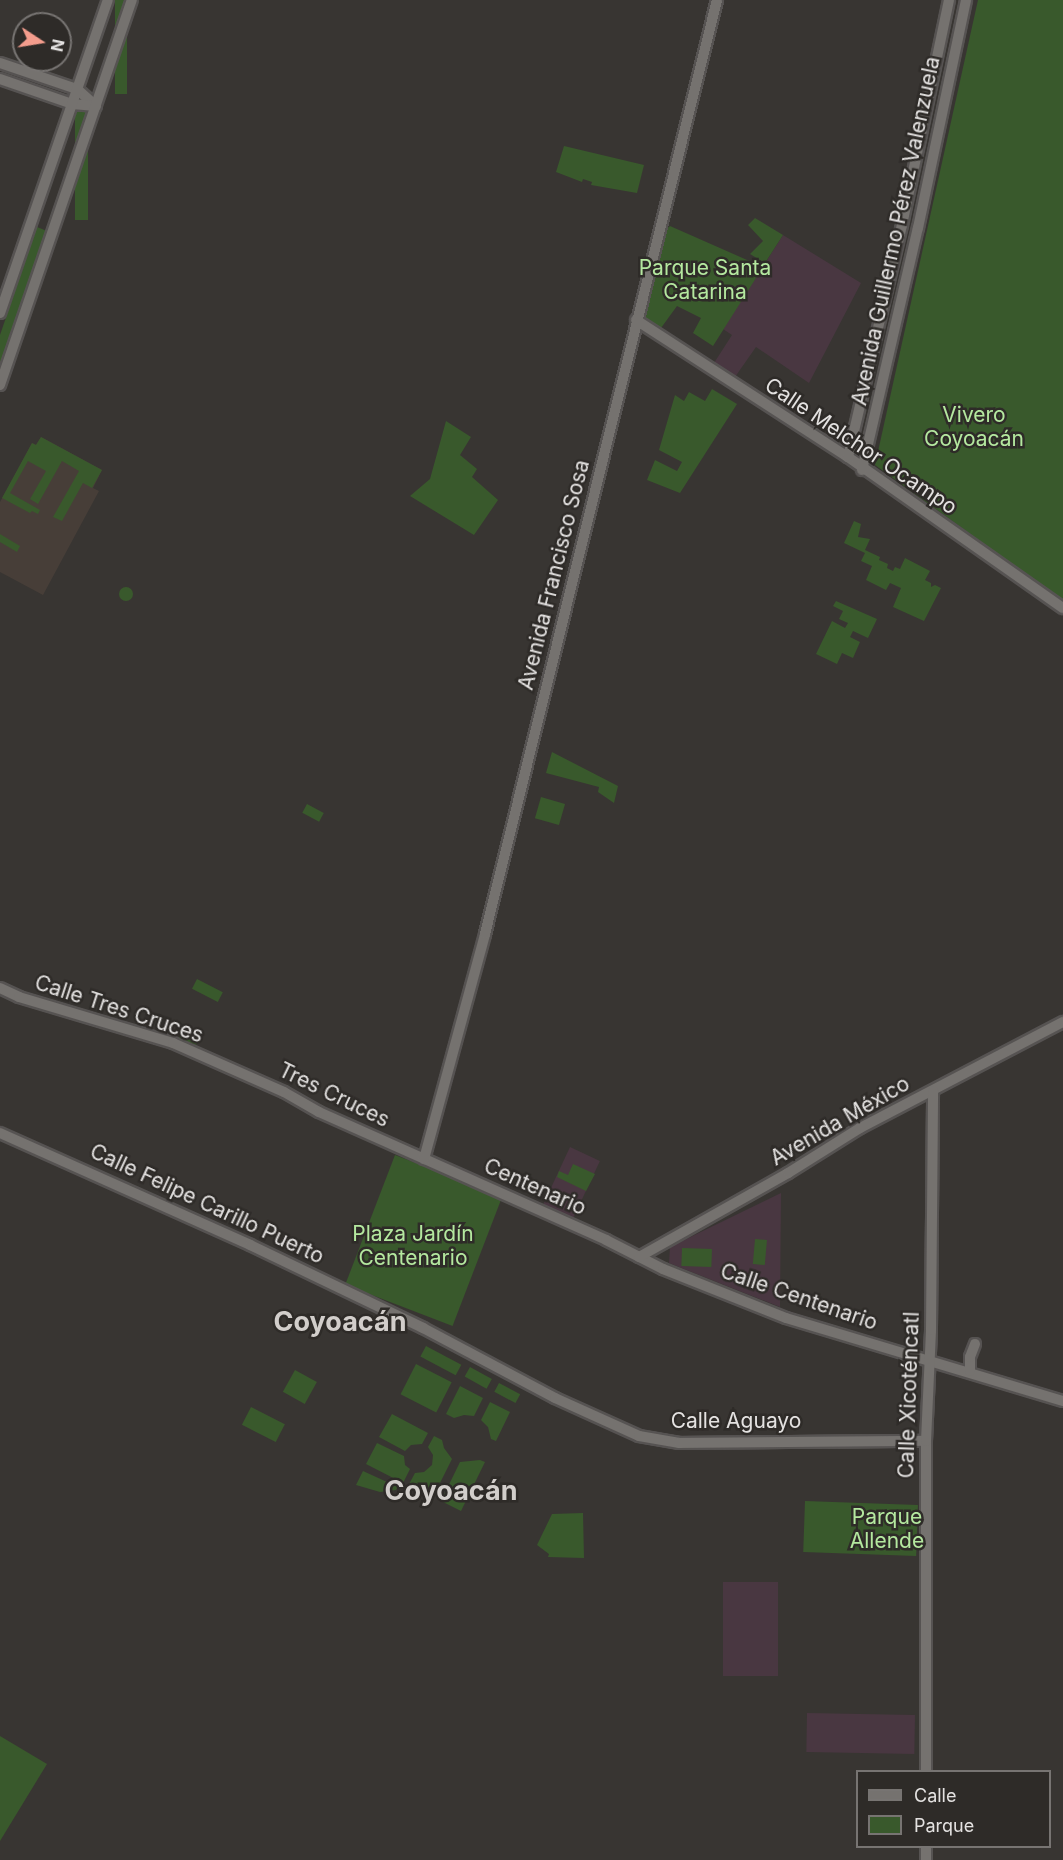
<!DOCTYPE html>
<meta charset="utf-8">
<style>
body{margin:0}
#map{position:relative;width:1063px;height:1860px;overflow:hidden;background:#383532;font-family:Inter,sans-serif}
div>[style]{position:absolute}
.built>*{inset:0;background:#473e38}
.education>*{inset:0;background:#493741;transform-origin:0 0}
.green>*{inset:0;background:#39592c;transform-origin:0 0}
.round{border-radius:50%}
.roads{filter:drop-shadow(2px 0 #565352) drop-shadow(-2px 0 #565352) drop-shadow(0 2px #565352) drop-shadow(0 -2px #565352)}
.secondary>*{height:10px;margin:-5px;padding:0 5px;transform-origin:5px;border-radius:5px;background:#75726f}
span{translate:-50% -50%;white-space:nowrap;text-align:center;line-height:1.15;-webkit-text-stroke:5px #2e2b28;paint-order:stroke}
.street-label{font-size:21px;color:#e4e2e1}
.park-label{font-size:21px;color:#b4e89f}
.district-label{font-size:27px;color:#d2cecb;font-weight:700}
.legend{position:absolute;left:856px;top:1770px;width:195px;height:78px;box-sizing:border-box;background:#2e2b28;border:2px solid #777472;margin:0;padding:8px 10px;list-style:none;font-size:18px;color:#e4e2e1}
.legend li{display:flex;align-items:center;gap:12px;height:30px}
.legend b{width:30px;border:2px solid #777472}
.north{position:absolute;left:12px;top:12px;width:60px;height:60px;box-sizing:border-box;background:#2e2b28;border:2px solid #777472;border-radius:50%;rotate:102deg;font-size:16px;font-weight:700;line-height:24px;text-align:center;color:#e4e2e1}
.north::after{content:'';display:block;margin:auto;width:21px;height:27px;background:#f49d8d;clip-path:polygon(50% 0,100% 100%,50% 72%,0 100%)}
</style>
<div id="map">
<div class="built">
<i style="clip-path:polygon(41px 437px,102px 470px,93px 488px,99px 491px,43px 595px,0 572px,0 502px,32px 443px,36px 445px)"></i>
</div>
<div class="education">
<i style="clip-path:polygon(783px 235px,861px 283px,809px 383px,756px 347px,735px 377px,714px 363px,732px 335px,723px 329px)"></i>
<i style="left:570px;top:1147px;width:33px;height:65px;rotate:25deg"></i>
<i style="clip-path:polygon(781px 1193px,780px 1307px,669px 1263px,670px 1247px)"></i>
<i style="left:723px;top:1582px;width:55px;height:94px"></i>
<i style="left:807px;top:1713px;width:108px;height:39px;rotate:1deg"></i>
</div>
<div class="green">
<i style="left:115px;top:0;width:12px;height:94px"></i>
<i style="clip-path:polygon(978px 0,1063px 0,1063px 601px,875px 465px)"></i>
<i style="left:75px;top:111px;width:13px;height:109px"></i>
<i style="clip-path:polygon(564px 146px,644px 165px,637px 193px,591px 185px,592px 182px,583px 179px,582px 182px,556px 172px)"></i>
<i style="clip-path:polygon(755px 218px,783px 235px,765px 263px,750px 254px,763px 241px,748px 225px)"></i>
<i style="clip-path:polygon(670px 226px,763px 267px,713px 346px,693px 333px,701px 318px,677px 306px,661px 328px,644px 317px,665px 230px)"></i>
<i style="clip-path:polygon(37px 227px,47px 231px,0 366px,0 335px)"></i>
<i style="clip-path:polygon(712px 389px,737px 404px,680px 493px,647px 480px,655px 460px,677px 471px,682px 462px,659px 450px,675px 395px,684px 401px,689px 392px,705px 401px)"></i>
<i style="clip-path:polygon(446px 421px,471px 437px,460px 455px,477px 469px,472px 477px,498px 500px,474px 535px,410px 496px,430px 479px)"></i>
<i style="clip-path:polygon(41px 437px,102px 470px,92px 488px,83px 483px,62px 521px,53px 517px,79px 471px,62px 461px,38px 504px,30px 499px,46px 471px,28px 461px,10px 493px,40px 510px,38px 514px,32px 511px,30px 513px,2px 498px,32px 443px,36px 445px)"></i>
<i style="clip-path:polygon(854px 521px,861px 524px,858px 537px,870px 539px,865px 550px,880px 557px,879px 560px,888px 564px,887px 568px,893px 571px,895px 567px,900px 569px,905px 558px,930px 571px,925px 580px,931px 583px,931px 587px,935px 585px,941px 588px,924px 621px,893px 607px,901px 588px,890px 583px,886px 590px,866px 580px,872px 566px,861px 561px,865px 553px,844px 543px)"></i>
<i style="clip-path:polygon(0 534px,20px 546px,17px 552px,0 542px)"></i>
<i class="round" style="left:119px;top:587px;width:14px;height:14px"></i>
<i style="clip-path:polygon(836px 601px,877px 619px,868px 638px,853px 631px,850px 637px,860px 642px,853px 658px,842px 653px,837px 664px,816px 654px,832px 621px,845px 628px,848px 623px,839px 619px,843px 611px,833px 606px)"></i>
<i style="clip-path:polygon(552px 752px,618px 786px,614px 803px,598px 792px,599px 787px,546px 773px)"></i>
<i style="left:541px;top:797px;width:25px;height:22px;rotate:16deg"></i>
<i style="left:307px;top:804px;width:19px;height:10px;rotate:28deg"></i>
<i style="left:197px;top:979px;width:29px;height:11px;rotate:27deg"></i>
<i style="clip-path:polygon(184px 1029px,200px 1037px,196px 1045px,179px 1038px)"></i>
<i style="left:395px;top:1155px;width:115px;height:139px;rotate:21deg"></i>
<i style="clip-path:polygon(573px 1164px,595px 1174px,586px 1191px,557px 1177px,559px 1171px,568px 1175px)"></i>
<i style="left:755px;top:1239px;width:12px;height:25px;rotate:5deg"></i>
<i style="left:682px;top:1248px;width:30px;height:18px;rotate:2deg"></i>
<i style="left:426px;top:1346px;width:40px;height:12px;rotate:28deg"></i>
<i style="left:416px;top:1364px;width:40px;height:34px;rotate:27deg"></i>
<i style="left:470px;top:1367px;width:25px;height:11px;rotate:29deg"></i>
<i style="left:295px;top:1370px;width:25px;height:25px;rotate:29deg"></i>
<i style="left:499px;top:1383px;width:24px;height:10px;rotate:28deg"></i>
<i style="clip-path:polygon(460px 1386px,483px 1398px,474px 1416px,464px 1415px,454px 1418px,446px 1414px)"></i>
<i style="clip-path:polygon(490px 1402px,510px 1412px,496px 1441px,491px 1439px,488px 1427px,481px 1420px)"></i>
<i style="left:251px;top:1407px;width:38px;height:20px;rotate:27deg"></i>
<i style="clip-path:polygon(392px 1414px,428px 1433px,422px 1444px,411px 1445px,405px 1451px,379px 1437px)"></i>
<i style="clip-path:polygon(434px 1436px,442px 1440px,444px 1448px,452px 1459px,433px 1497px,408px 1486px,415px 1473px,424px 1472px,432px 1465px,433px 1455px,428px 1447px)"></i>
<i style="clip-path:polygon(377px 1443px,404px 1456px,405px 1465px,410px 1469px,403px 1483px,366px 1464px)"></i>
<i style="clip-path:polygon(480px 1460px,485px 1462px,461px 1511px,441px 1501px,460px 1462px)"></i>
<i style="clip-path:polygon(363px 1471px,398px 1487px,396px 1490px,380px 1492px,356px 1485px)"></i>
<i style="left:805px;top:1501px;width:113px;height:51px;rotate:2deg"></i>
<i style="clip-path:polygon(583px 1513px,584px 1558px,548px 1557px,549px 1554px,537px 1545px,552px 1514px)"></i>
<i style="clip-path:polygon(0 1736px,47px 1764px,0 1841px)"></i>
</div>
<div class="roads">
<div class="secondary">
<i style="left:0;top:63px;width:81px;rotate:18.7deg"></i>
<i style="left:77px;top:89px;width:25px;rotate:42deg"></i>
<i style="left:0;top:79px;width:76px;rotate:19.1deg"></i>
<i style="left:72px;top:104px;width:24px;rotate:5deg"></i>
<i style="left:0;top:313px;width:331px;rotate:-71deg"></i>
<i style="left:636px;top:320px;width:252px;rotate:32.9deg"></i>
<i style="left:848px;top:457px;width:263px;rotate:35.1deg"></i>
<i style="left:0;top:385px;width:407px;rotate:-71.1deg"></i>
<i style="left:848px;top:457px;width:238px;rotate:-76.9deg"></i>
<i style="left:902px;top:225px;width:230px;rotate:-78.2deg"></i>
<i style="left:862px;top:470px;width:248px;rotate:-77deg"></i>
<i style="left:918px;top:228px;width:233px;rotate:-78.1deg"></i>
<i style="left:0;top:988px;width:21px;rotate:25deg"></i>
<i style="left:19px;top:997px;width:161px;rotate:16.6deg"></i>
<i style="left:173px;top:1043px;width:121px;rotate:23.8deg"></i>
<i style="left:284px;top:1092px;width:40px;rotate:29.7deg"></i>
<i style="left:319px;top:1112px;width:314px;rotate:24deg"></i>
<i style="left:606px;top:1240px;width:64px;rotate:27deg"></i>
<i style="left:663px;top:1269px;width:132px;rotate:21.7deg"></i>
<i style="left:786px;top:1318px;width:289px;rotate:16.7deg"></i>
<i style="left:0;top:1133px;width:274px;rotate:24.1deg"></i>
<i style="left:250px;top:1245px;width:192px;rotate:25.6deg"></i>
<i style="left:423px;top:1328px;width:149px;rotate:27.9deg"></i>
<i style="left:555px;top:1398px;width:92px;rotate:24.3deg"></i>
<i style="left:639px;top:1436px;width:41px;rotate:9.9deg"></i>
<i style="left:679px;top:1443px;width:247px;rotate:-0.5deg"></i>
<i style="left:424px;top:1159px;width:233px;rotate:-74.8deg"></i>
<i style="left:485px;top:934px;width:962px;rotate:-76.05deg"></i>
<i style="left:639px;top:1257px;width:171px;rotate:-29.4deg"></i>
<i style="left:788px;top:1173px;width:85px;rotate:-32deg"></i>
<i style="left:860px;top:1128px;width:229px;rotate:-27.6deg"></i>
<i style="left:970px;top:1371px;width:14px;rotate:-90deg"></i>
<i style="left:970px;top:1357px;width:14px;rotate:-69deg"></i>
<i style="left:926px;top:1772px;width:331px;rotate:-90deg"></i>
<i style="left:926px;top:1441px;width:111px;rotate:-87.4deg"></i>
<i style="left:931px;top:1330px;width:239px;rotate:-89.5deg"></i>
<i style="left:926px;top:1860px;width:14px;rotate:-90deg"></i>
</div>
</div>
<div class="street-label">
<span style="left:896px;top:231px;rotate:-78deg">Avenida Guillermo Pérez Valenzuela</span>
<span style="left:861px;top:446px;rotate:34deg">Calle Melchor Ocampo</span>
<span style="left:554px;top:575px;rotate:-76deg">Avenida Francisco Sosa</span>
<span style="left:119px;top:1009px;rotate:18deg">Calle Tres Cruces</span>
<span style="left:334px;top:1095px;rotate:26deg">Tres Cruces</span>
<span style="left:840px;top:1121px;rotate:-30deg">Avenida México</span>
<span style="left:535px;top:1187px;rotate:24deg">Centenario</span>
<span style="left:207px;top:1204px;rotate:25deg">Calle Felipe Carillo Puerto</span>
<span style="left:799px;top:1297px;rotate:19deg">Calle Centenario</span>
<span style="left:909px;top:1395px;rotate:-88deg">Calle Xicoténcatl</span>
<span style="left:736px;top:1421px">Calle Aguayo</span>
</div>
<div class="park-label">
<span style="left:705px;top:280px">Parque Santa<br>Catarina</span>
<span style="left:974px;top:427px">Vivero<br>Coyoacán</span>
<span style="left:413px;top:1246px">Plaza Jardín<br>Centenario</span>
<span style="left:887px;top:1529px">Parque<br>Allende</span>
</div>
<div class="district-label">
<span style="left:340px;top:1322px">Coyoacán</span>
<span style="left:451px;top:1491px">Coyoacán</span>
</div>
<ul class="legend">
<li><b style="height:8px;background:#75726f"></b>Calle</li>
<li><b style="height:16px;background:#39592c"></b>Parque</li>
</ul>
<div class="north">N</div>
</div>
